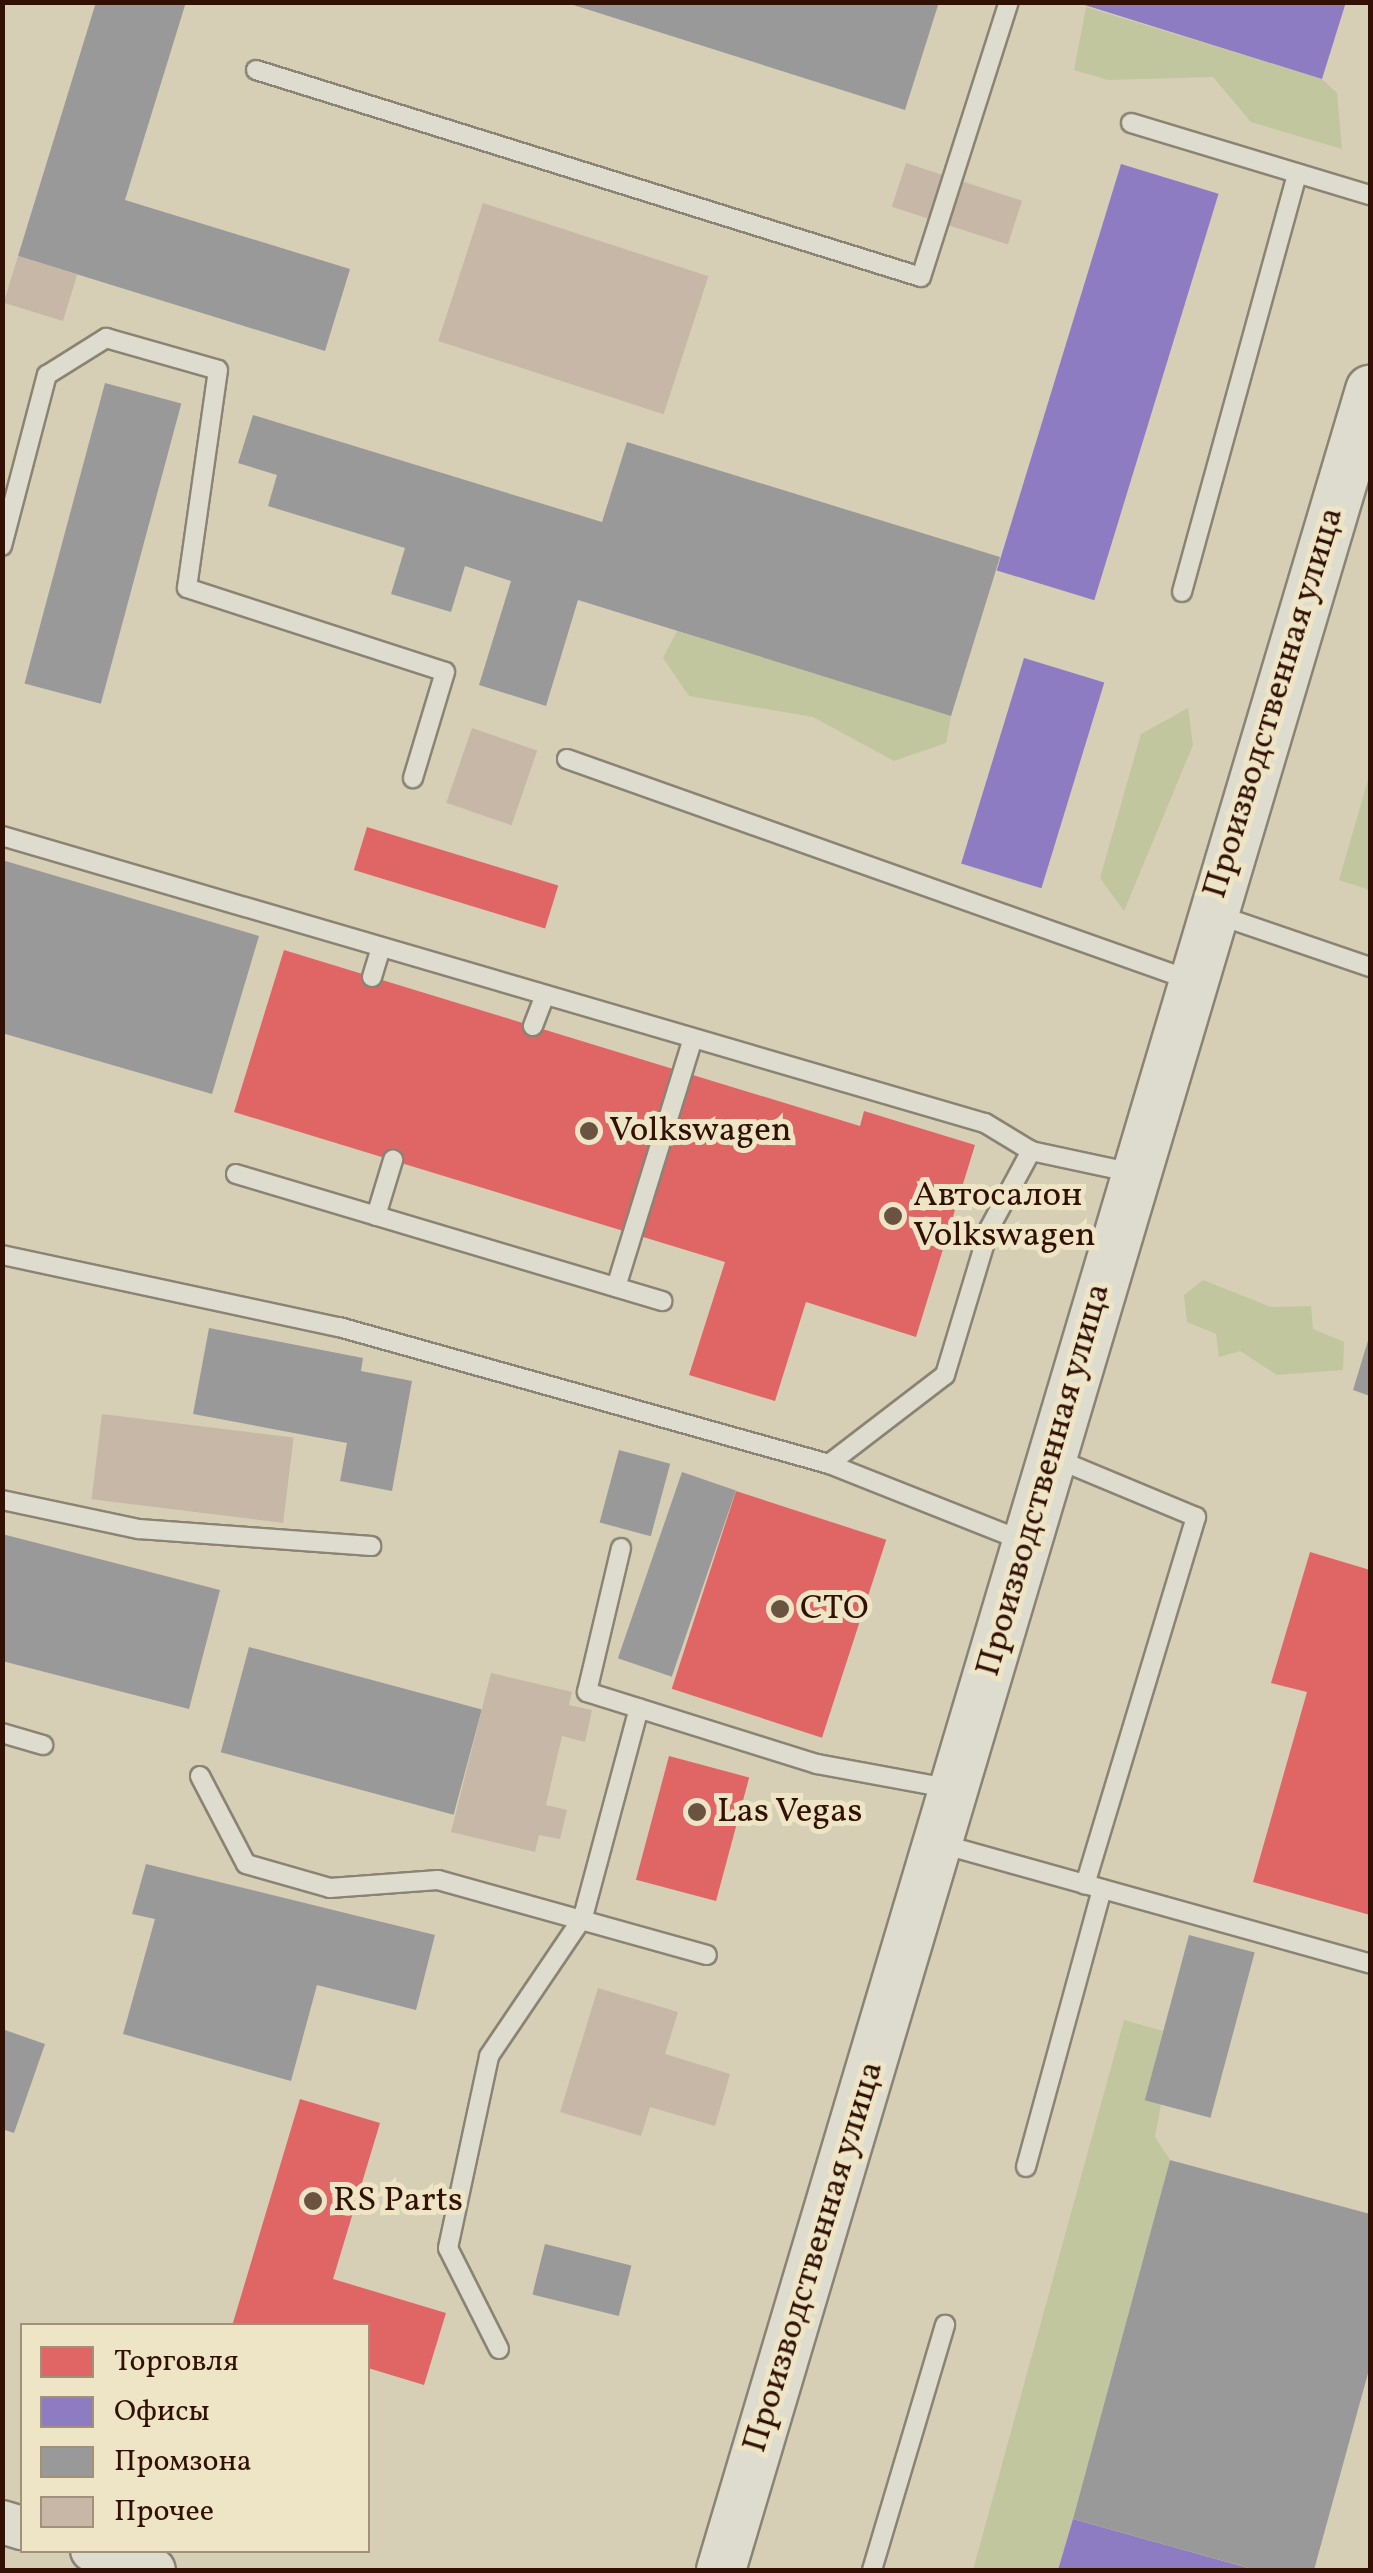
<!DOCTYPE html>
<meta charset="utf-8">
<style>
body{margin:0}
#map{position:relative;width:1373px;height:2573px;overflow:hidden;background:#d6cfb6;font-family:Vollkorn,serif}
div>[style]{position:absolute}
.green>*{inset:0;background:#c1c69f}
.shops>*{inset:0;background:#e06666;transform-origin:0 0}
.offices>*{inset:0;background:#8e7cc3;transform-origin:0 0}
.industry>*{inset:0;background:#999;transform-origin:0 0}
.building>*{inset:0;background:#c7b7a6;transform-origin:0 0}
.roads{filter:drop-shadow(2px 0 #8b8373) drop-shadow(-2px 0 #8b8373) drop-shadow(0 2px #8b8373) drop-shadow(0 -2px #8b8373)}
.service>*{height:18px;margin:-9px;padding:0 9px;transform-origin:9px;border-radius:9px;background:#dedccf}
.tertiary>*{height:42px;margin:-21px;padding:0 21px;transform-origin:21px;border-radius:21px;background:#dedccf}
.secondary>*{height:48px;margin:-24px;padding:0 24px;transform-origin:24px;border-radius:24px;background:#dedccf}
.dots>*{width:28px;height:28px;translate:-50% -50%;box-sizing:border-box;border:5px solid #ede5c6;border-radius:50%}
span{translate:-50% -50%;white-space:nowrap;text-align:center;line-height:1.15;-webkit-text-stroke:10px #ede5c6;paint-order:stroke}
.street-label{font-size:35px;color:#321003}
.poi-label{font-size:35px;color:#321003}
.left{translate:0 -50%;text-align:left}
.frame{position:absolute;inset:0;border:5px solid #321003;pointer-events:none}
.legend{position:absolute;left:20px;top:2323px;width:350px;height:230px;box-sizing:border-box;background:#ede5c6;border:2px solid #a29078;margin:0;padding:12px 18px;list-style:none;font-size:30px;color:#321003}
.legend li{display:flex;align-items:center;gap:20px;height:50px}
.legend b{width:50px;border:2px solid #a29078}
</style>
<div id="map">
<div class="green">
<i style="clip-path:polygon(1086px 7px,1322px 79px,1337px 93px,1342px 149px,1251px 122px,1213px 77px,1108px 80px,1074px 70px)"></i>
<i style="clip-path:polygon(677px 631px,951px 716px,946px 743px,894px 761px,813px 717px,689px 696px,663px 658px)"></i>
<i style="clip-path:polygon(1188px 708px,1193px 745px,1124px 911px,1100px 878px,1141px 734px)"></i>
<i style="clip-path:polygon(1370px 773px,1370px 890px,1339px 880px)"></i>
<i style="clip-path:polygon(1203px 1280px,1271px 1307px,1311px 1306px,1313px 1329px,1344px 1342px,1343px 1370px,1277px 1375px,1240px 1351px,1219px 1357px,1216px 1334px,1187px 1322px,1184px 1295px)"></i>
<i style="clip-path:polygon(1124px 2020px,1163px 2031px,1145px 2100px,1161px 2104px,1155px 2137px,1170px 2160px,1073px 2519px,1058px 2570px,973px 2570px)"></i>
</div>
<div class="shops">
<i style="left:367px;top:827px;width:200px;height:45px;rotate:17deg"></i>
<i style="clip-path:polygon(284px 950px,860px 1126px,864px 1111px,975px 1145px,916px 1337px,806px 1302px,775px 1401px,689px 1375px,725px 1262px,234px 1112px)"></i>
<i style="left:736px;top:1491px;width:158px;height:208px;rotate:18deg"></i>
<i style="clip-path:polygon(1310px 1552px,1370px 1570px,1370px 1915px,1253px 1882px,1307px 1692px,1271px 1683px)"></i>
<i style="left:669px;top:1756px;width:83px;height:128px;rotate:15deg"></i>
<i style="clip-path:polygon(300px 2099px,380px 2123px,333px 2279px,446px 2313px,424px 2385px,368px 2368px,368px 2326px,232px 2326px)"></i>
</div>
<div class="offices">
<i style="clip-path:polygon(1075px 2px,1346px 2px,1322px 79px)"></i>
<i style="left:1121px;top:164px;width:102px;height:425px;rotate:17deg"></i>
<i style="left:1024px;top:658px;width:84px;height:215px;rotate:17deg"></i>
<i style="clip-path:polygon(1073px 2519px,1252px 2569px,1252px 2570px,1058px 2570px)"></i>
</div>
<div class="industry">
<i style="clip-path:polygon(96px 2px,186px 2px,125px 200px,350px 269px,325px 351px,18px 256px)"></i>
<i style="clip-path:polygon(564px 2px,939px 2px,905px 110px)"></i>
<i style="left:105px;top:383px;width:79px;height:311px;rotate:15deg"></i>
<i style="clip-path:polygon(253px 415px,602px 522px,627px 442px,1000px 557px,951px 716px,578px 600px,546px 706px,479px 685px,511px 581px,465px 566px,451px 612px,391px 594px,405px 548px,268px 506px,277px 475px,238px 463px)"></i>
<i style="clip-path:polygon(2px 860px,259px 936px,212px 1094px,2px 1033px)"></i>
<i style="clip-path:polygon(209px 1328px,363px 1358px,361px 1371px,412px 1381px,392px 1491px,340px 1481px,347px 1443px,193px 1414px)"></i>
<i style="clip-path:polygon(1370px 1334px,1370px 1396px,1353px 1390px)"></i>
<i style="left:619px;top:1450px;width:53px;height:75px;rotate:15deg"></i>
<i style="left:682px;top:1472px;width:57px;height:197px;rotate:19deg"></i>
<i style="clip-path:polygon(2px 1534px,220px 1590px,189px 1709px,2px 1661px)"></i>
<i style="left:249px;top:1647px;width:241px;height:109px;rotate:15deg"></i>
<i style="clip-path:polygon(146px 1864px,435px 1935px,416px 2010px,317px 1985px,291px 2081px,123px 2034px,155px 1919px,132px 1914px)"></i>
<i style="left:1189px;top:1935px;width:68px;height:171px;rotate:15deg"></i>
<i style="clip-path:polygon(2px 2029px,45px 2044px,14px 2133px,2px 2129px)"></i>
<i style="clip-path:polygon(1170px 2160px,1370px 2214px,1370px 2366px,1314px 2570px,1256px 2570px,1073px 2519px)"></i>
<i style="left:545px;top:2244px;width:89px;height:52px;rotate:14deg"></i>
</div>
<div class="building">
<i style="left:906px;top:163px;width:122px;height:46px;rotate:18deg"></i>
<i style="left:483px;top:203px;width:237px;height:145px;rotate:18deg"></i>
<i style="left:18px;top:256px;width:62px;height:49px;rotate:17deg"></i>
<i style="left:472px;top:728px;width:69px;height:79px;rotate:19deg"></i>
<i style="left:102px;top:1414px;width:193px;height:86px;rotate:7deg"></i>
<i style="clip-path:polygon(491px 1673px,572px 1692px,569px 1705px,592px 1710px,585px 1742px,562px 1736px,546px 1805px,567px 1810px,560px 1839px,539px 1835px,535px 1852px,451px 1832px)"></i>
<i style="clip-path:polygon(598px 1988px,678px 2012px,665px 2054px,730px 2074px,715px 2126px,650px 2107px,641px 2136px,560px 2112px)"></i>
</div>
<div class="roads">
<div class="service">
<i style="left:256px;top:70px;width:696px;rotate:17.29deg"></i>
<i style="left:921px;top:277px;width:289px;rotate:-72.3deg"></i>
<i style="left:1131px;top:123px;width:250px;rotate:16.8deg"></i>
<i style="left:2px;top:546px;width:177px;rotate:-75.3deg"></i>
<i style="left:47px;top:375px;width:70px;rotate:-32.1deg"></i>
<i style="left:106px;top:338px;width:116px;rotate:15.9deg"></i>
<i style="left:218px;top:370px;width:220px;rotate:98.1deg"></i>
<i style="left:187px;top:588px;width:271px;rotate:18deg"></i>
<i style="left:445px;top:672px;width:111px;rotate:106.8deg"></i>
<i style="left:1182px;top:592px;width:434px;rotate:-74.6deg"></i>
<i style="left:567px;top:759px;width:661px;rotate:19.53deg"></i>
<i style="left:2px;top:836px;width:1024px;rotate:16.28deg"></i>
<i style="left:985px;top:1123px;width:54px;rotate:31.3deg"></i>
<i style="left:1031px;top:1151px;width:105px;rotate:12.1deg"></i>
<i style="left:1215px;top:914px;width:164px;rotate:18.9deg"></i>
<i style="left:372px;top:977px;width:31px;rotate:-73deg"></i>
<i style="left:533px;top:1026px;width:33px;rotate:-69deg"></i>
<i style="left:236px;top:1174px;width:445px;rotate:16.6deg"></i>
<i style="left:376px;top:1216px;width:59px;rotate:-73.1deg"></i>
<i style="left:2px;top:1255px;width:345px;rotate:12.1deg"></i>
<i style="left:339px;top:1327px;width:509px;rotate:15.62deg"></i>
<i style="left:829px;top:1464px;width:212px;rotate:21.6deg"></i>
<i style="left:616px;top:1287px;width:260px;rotate:-72.8deg"></i>
<i style="left:1052px;top:1457px;width:156px;rotate:22.6deg"></i>
<i style="left:1196px;top:1517px;width:384px;rotate:106.8deg"></i>
<i style="left:829px;top:1464px;width:146px;rotate:-37.5deg"></i>
<i style="left:945px;top:1375px;width:152px;rotate:-73.2deg"></i>
<i style="left:989px;top:1229px;width:89px;rotate:-61.7deg"></i>
<i style="left:2px;top:1500px;width:140px;rotate:12deg"></i>
<i style="left:139px;top:1529px;width:233px;rotate:4.2deg"></i>
<i style="left:621px;top:1548px;width:148px;rotate:103.3deg"></i>
<i style="left:587px;top:1692px;width:241px;rotate:17.4deg"></i>
<i style="left:817px;top:1764px;width:138px;rotate:10.4deg"></i>
<i style="left:2px;top:1733px;width:43px;rotate:16.3deg"></i>
<i style="left:200px;top:1776px;width:99px;rotate:62.4deg"></i>
<i style="left:246px;top:1864px;width:87px;rotate:15.9deg"></i>
<i style="left:330px;top:1888px;width:108px;rotate:-4.2deg"></i>
<i style="left:438px;top:1880px;width:279px;rotate:15.6deg"></i>
<i style="left:938px;top:1843px;width:449px;rotate:15.6deg"></i>
<i style="left:1026px;top:2167px;width:288px;rotate:-74.7deg"></i>
<i style="left:499px;top:2349px;width:113px;rotate:-116.8deg"></i>
<i style="left:448px;top:2248px;width:196px;rotate:-77.9deg"></i>
<i style="left:489px;top:2056px;width:168px;rotate:-55.9deg"></i>
<i style="left:583px;top:1917px;width:216px;rotate:-75deg"></i>
<i style="left:872px;top:2570px;width:256px;rotate:-73.4deg"></i>
</div>
<div class="tertiary">
<i style="left:2px;top:2522px;width:21px;rotate:17deg"></i>
<i style="left:92px;top:2550px;width:65px;rotate:17.9deg"></i>
</div>
<div class="secondary">
<i style="left:721px;top:2570px;width:2275px;rotate:-73.42deg"></i>
</div>
</div>
<div class="dots">
<i style="left:589px;top:1131px;background:#6b5342"></i>
<i style="left:893px;top:1216px;background:#6b5342"></i>
<i style="left:780px;top:1609px;background:#6b5342"></i>
<i style="left:697px;top:1812px;background:#6b5342"></i>
<i style="left:313px;top:2201px;background:#6b5342"></i>
</div>
<div class="street-label">
<span style="left:1274px;top:703px;rotate:-73deg">Производственная улица</span>
<span style="left:1044px;top:1480px;rotate:-74deg">Производственная улица</span>
<span style="left:814px;top:2257px;rotate:-73deg">Производственная улица</span>
</div>
<div class="poi-label">
<span class="left" style="left:609px;top:1131px">Volkswagen</span>
<span class="left" style="left:913px;top:1216px">Автосалон<br>Volkswagen</span>
<span class="left" style="left:800px;top:1609px">СТО</span>
<span class="left" style="left:717px;top:1812px">Las Vegas</span>
<span class="left" style="left:333px;top:2201px">RS Parts</span>
</div>
<div class="frame"></div>
<ul class="legend">
<li><b style="height:28px;background:#e06666"></b>Торговля</li>
<li><b style="height:28px;background:#8e7cc3"></b>Офисы</li>
<li><b style="height:28px;background:#999"></b>Промзона</li>
<li><b style="height:28px;background:#c7b7a6"></b>Прочее</li>
</ul>
</div>
